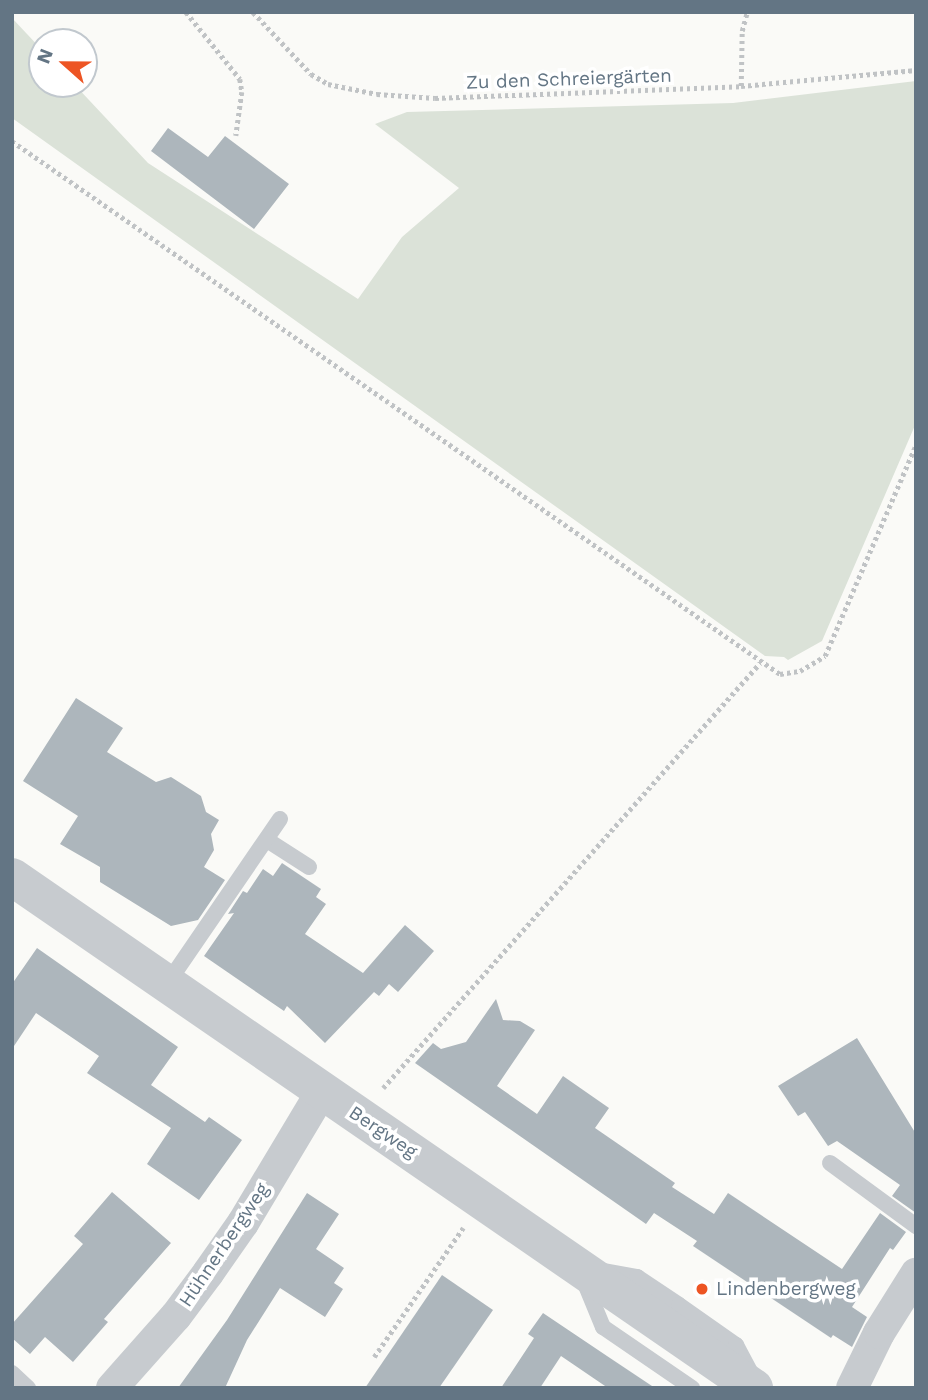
<!DOCTYPE html>
<meta charset="utf-8">
<style>
body{margin:0}
#map{position:relative;width:928px;height:1400px;overflow:hidden;background:#fafaf7;font-family:"Work Sans",sans-serif}
div>[style]{position:absolute}
.green>*{inset:0;background:#dbe2d8}
.building>*{inset:0;background:#adb6bc}
.path>*{height:4.5px;margin-top:-2.25px;transform-origin:0;background:repeating-linear-gradient(90deg,#c0c3c5 0 3.5px,transparent 0 7px)}
.service>*{height:16px;margin:-8px;padding:0 8px;transform-origin:8px;border-radius:8px;background:#c7cbcf}
.minor>*{height:32px;margin:-16px;padding:0 16px;transform-origin:16px;border-radius:16px;background:#c7cbcf}
.tertiary>*{height:38px;margin:-19px;padding:0 19px;transform-origin:19px;border-radius:19px;background:#c7cbcf}
.dots>*{width:19px;height:19px;translate:-50% -50%;box-sizing:border-box;border:4px solid #fff;border-radius:50%}
span{translate:-50% -50%;white-space:nowrap;text-align:center;line-height:1.15;-webkit-text-stroke:7px #fff;paint-order:stroke}
.street-label{font-size:19px;color:#637584}
.poi-label{font-size:19px;color:#637584}
.left{translate:0 -50%;text-align:left}
.frame{position:absolute;inset:0;border:14px solid #637584;pointer-events:none}
.north{position:absolute;left:28px;top:28px;width:70px;height:70px;box-sizing:border-box;background:#fff;border:2px solid #c1c8ce;border-radius:50%;rotate:291deg;font-size:19px;font-weight:700;line-height:28px;text-align:center;color:#637584}
.north::after{content:'';display:block;margin:auto;width:24px;height:32px;background:#ed5524;clip-path:polygon(50% 0,100% 100%,50% 72%,0 100%)}
</style>
<div id="map">
<div class="green">
<i style="clip-path:polygon(12px 18px,42px 50px,42px 84px,74px 84px,148px 163px,358px 299px,402px 237px,459px 188px,375px 124px,407px 112px,733px 103px,916px 81px,916px 423px,822px 641px,788px 660px,784px 657px,765px 656px,12px 118px)"></i>
</div>
<div class="building">
<i style="clip-path:polygon(168px 128px,208px 157px,225px 136px,289px 184px,254px 229px,151px 151px)"></i>
<i style="clip-path:polygon(76px 698px,123px 728px,107px 752px,156px 782px,171px 777px,201px 796px,206px 812px,219px 820px,211px 834px,214px 850px,204px 867px,225px 880px,198px 920px,171px 926px,100px 882px,100px 867px,60px 844px,78px 816px,23px 781px)"></i>
<i style="clip-path:polygon(282px 863px,321px 889px,316px 897px,326px 904px,305px 934px,363px 973px,405px 925px,434px 951px,398px 992px,389px 984px,379px 996px,374px 992px,325px 1043px,287px 1006px,284px 1011px,204px 956px,234px 913px,228px 914px,243px 891px,247px 893px,263px 869px,273px 876px)"></i>
<i style="clip-path:polygon(37px 948px,178px 1047px,151px 1085px,205px 1122px,209px 1117px,242px 1140px,199px 1200px,147px 1164px,171px 1128px,87px 1073px,99px 1056px,36px 1013px,12px 1049px,12px 984px)"></i>
<i style="clip-path:polygon(496px 999px,503px 1020px,520px 1021px,535px 1030px,497px 1086px,537px 1114px,563px 1076px,609px 1108px,595px 1128px,675px 1183px,672px 1187px,714px 1214px,728px 1193px,842px 1269px,880px 1213px,906px 1232px,893px 1250px,890px 1248px,852px 1307px,867px 1317px,852px 1347px,833px 1335px,831px 1338px,693px 1246px,697px 1241px,654px 1213px,646px 1224px,415px 1063px,433px 1043px,441px 1049px,466px 1042px)"></i>
<i style="clip-path:polygon(857px 1038px,916px 1134px,916px 1213px,892px 1196px,900px 1185px,837px 1141px,828px 1146px,805px 1112px,798px 1116px,778px 1086px)"></i>
<i style="clip-path:polygon(112px 1192px,171px 1243px,104px 1319px,108px 1322px,73px 1362px,45px 1337px,30px 1354px,12px 1338px,12px 1324px,83px 1244px,74px 1236px)"></i>
<i style="clip-path:polygon(307px 1193px,339px 1214px,316px 1249px,344px 1268px,334px 1283px,343px 1289px,325px 1317px,280px 1288px,247px 1340px,225px 1388px,178px 1388px,227px 1320px)"></i>
<i style="clip-path:polygon(442px 1275px,493px 1310px,439px 1388px,365px 1388px)"></i>
<i style="clip-path:polygon(543px 1313px,607px 1356px,655px 1388px,608px 1388px,561px 1356px,540px 1388px,501px 1388px,534px 1338px,528px 1334px)"></i>
</div>
<div class="path">
<i style="left:186px;top:12px;width:86px;rotate:51.1deg"></i>
<i style="left:240px;top:79px;width:13px;rotate:81deg"></i>
<i style="left:242px;top:92px;width:44px;rotate:97.8deg"></i>
<i style="left:253px;top:12px;width:85px;rotate:46.9deg"></i>
<i style="left:311px;top:74px;width:20px;rotate:30deg"></i>
<i style="left:328px;top:84px;width:50px;rotate:11.5deg"></i>
<i style="left:377px;top:94px;width:58px;rotate:3.9deg"></i>
<i style="left:435px;top:98px;width:306px;rotate:-2.2deg"></i>
<i style="left:741px;top:86px;width:176px;rotate:-5.2deg"></i>
<i style="left:741px;top:86px;width:55px;rotate:-89deg"></i>
<i style="left:742px;top:31px;width:20px;rotate:-75deg"></i>
<i style="left:12px;top:141px;width:935px;rotate:34.76deg"></i>
<i style="left:780px;top:674px;width:20px;rotate:-9deg"></i>
<i style="left:800px;top:671px;width:29px;rotate:-31deg"></i>
<i style="left:825px;top:656px;width:230px;rotate:-66.7deg"></i>
<i style="left:383px;top:1088px;width:568px;rotate:-48.43deg"></i>
<i style="left:374px;top:1357px;width:157px;rotate:-55.4deg"></i>
</div>
<div class="service">
<i style="left:267px;top:840px;width:50px;rotate:32.7deg"></i>
<i style="left:167px;top:984px;width:200px;rotate:-55.6deg"></i>
<i style="left:830px;top:1163px;width:107px;rotate:36.2deg"></i>
<i style="left:603px;top:1271px;width:35px;rotate:10deg"></i>
<i style="left:637px;top:1277px;width:50px;rotate:33.7deg"></i>
<i style="left:679px;top:1305px;width:70px;rotate:35.1deg"></i>
<i style="left:736px;top:1345px;width:32px;rotate:62deg"></i>
<i style="left:584px;top:1281px;width:50px;rotate:67.6deg"></i>
<i style="left:603px;top:1327px;width:108px;rotate:34.4deg"></i>
<i style="left:12px;top:1373px;width:22px;rotate:43deg"></i>
</div>
<div class="minor">
<i style="left:112px;top:1388px;width:96px;rotate:-48.4deg"></i>
<i style="left:176px;top:1316px;width:54px;rotate:-53.3deg"></i>
<i style="left:208px;top:1273px;width:61px;rotate:-55deg"></i>
<i style="left:243px;top:1223px;width:154px;rotate:-59.1deg"></i>
<i style="left:852px;top:1388px;width:61px;rotate:-63.9deg"></i>
<i style="left:879px;top:1333px;width:70px;rotate:-57.9deg"></i>
</div>
<div class="tertiary">
<i style="left:12px;top:877px;width:901px;rotate:34.55deg"></i>
</div>
<div class="dots">
<i style="left:702px;top:1289px;background:#ed5524"></i>
</div>
<div class="street-label">
<span style="left:569px;top:79px;rotate:-2deg">Zu den Schreiergärten</span>
<span style="left:383px;top:1132px;rotate:34deg">Bergweg</span>
<span style="left:224px;top:1245px;rotate:-56deg">Hühnerbergweg</span>
</div>
<div class="poi-label">
<span class="left" style="left:716px;top:1289px">Lindenbergweg</span>
</div>
<div class="frame"></div>
<div class="north">N</div>
</div>
